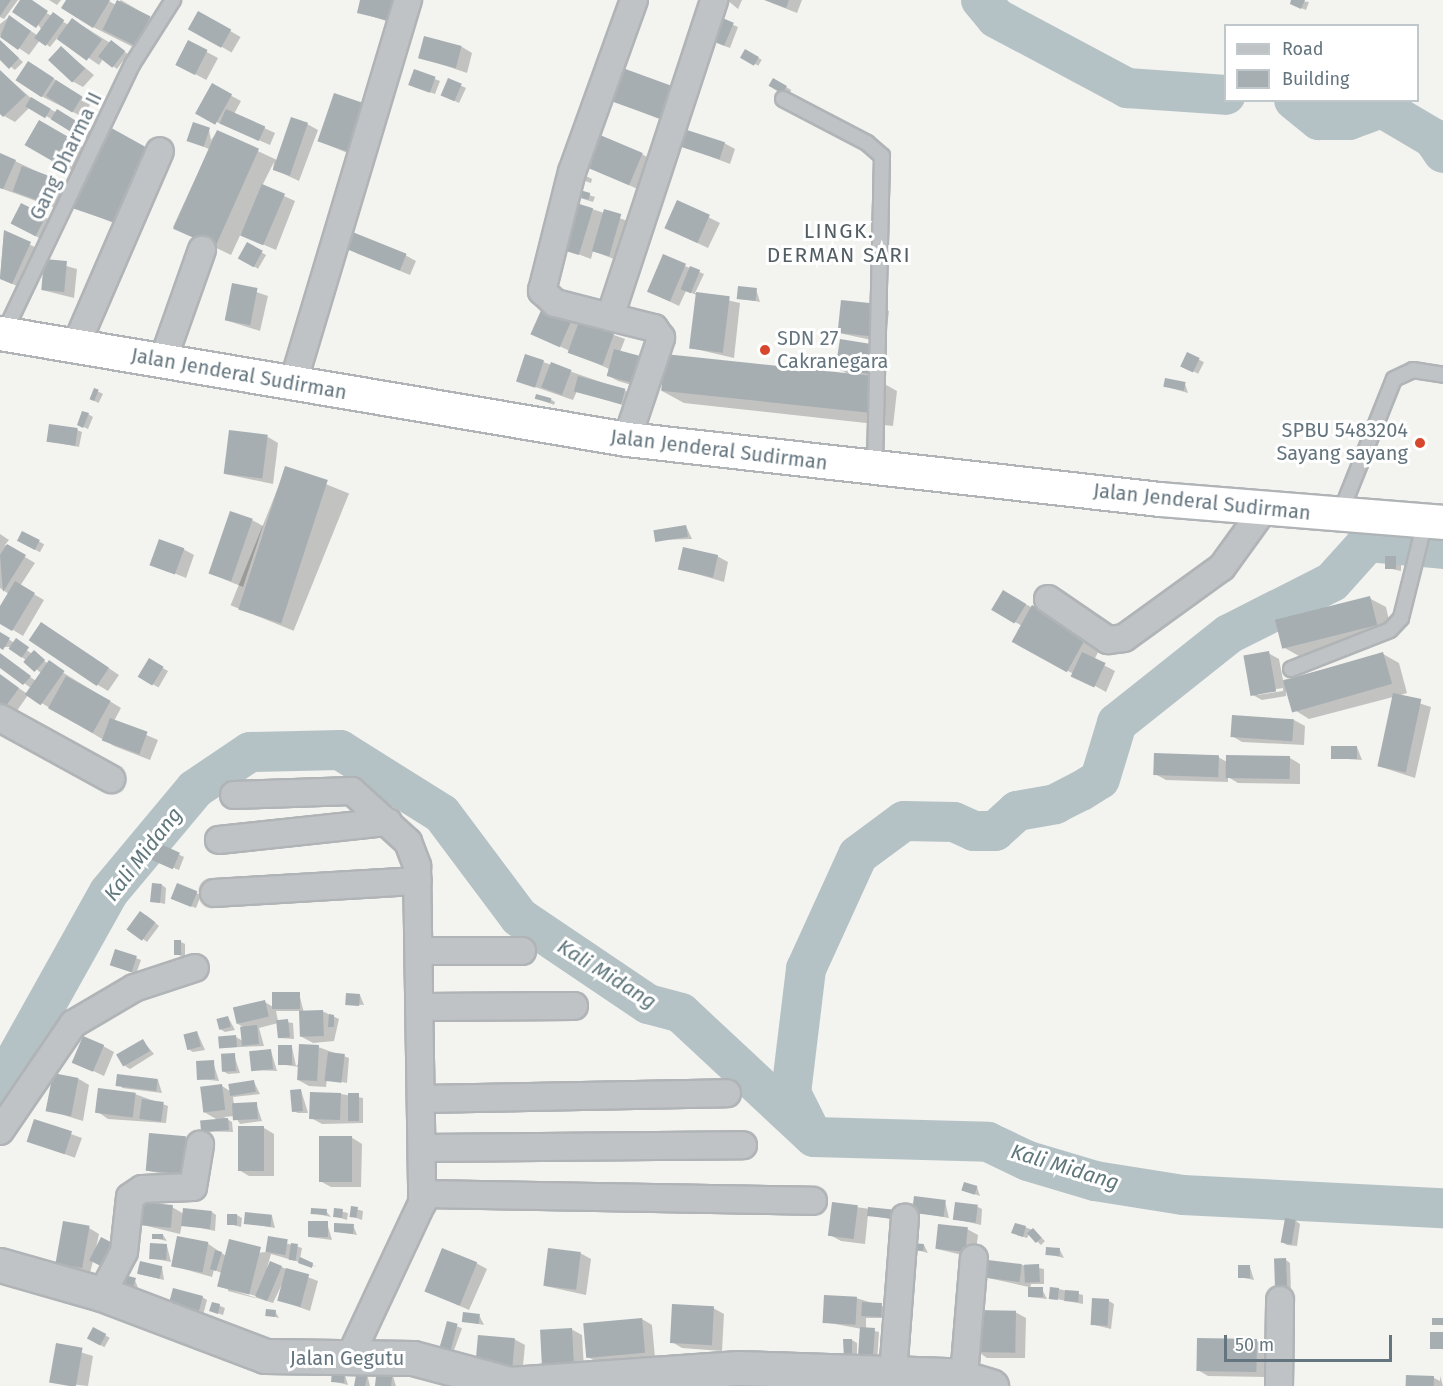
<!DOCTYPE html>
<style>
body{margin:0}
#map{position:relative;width:1443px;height:1386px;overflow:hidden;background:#f3f3f0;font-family:"Fira Sans",sans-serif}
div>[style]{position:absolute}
.shadow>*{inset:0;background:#0003;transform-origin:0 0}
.river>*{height:40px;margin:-20px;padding:0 20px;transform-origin:20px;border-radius:20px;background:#b5c2c5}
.building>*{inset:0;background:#a6aeb2;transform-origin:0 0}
.roads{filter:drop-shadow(2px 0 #b0b4b6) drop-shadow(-2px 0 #b0b4b6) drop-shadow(0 2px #b0b4b6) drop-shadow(0 -2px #b0b4b6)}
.service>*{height:14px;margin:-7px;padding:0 7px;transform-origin:7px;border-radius:7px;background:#bfc3c6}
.minor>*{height:26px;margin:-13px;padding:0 13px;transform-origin:13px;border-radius:13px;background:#bfc3c6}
.tertiary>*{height:33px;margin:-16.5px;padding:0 16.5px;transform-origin:16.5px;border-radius:16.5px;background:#bfc3c6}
.trunk>*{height:33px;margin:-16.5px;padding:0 16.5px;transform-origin:16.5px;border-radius:16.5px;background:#fff}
.dots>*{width:16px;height:16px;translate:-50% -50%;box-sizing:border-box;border:3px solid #fff;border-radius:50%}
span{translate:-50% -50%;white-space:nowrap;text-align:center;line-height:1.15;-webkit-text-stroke:6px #fff;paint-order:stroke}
.street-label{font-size:20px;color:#64757f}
.poi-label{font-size:20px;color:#64757f}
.left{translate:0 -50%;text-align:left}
.right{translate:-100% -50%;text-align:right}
.neighbourhood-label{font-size:21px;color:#525e64;letter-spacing:1.5px}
.water-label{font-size:21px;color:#60777c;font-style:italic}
.legend{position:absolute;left:1224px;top:24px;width:195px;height:78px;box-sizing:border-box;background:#fff;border:2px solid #c1c8cc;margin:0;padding:8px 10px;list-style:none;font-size:18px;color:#64757f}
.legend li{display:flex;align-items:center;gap:12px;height:30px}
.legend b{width:30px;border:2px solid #c1c8cc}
.scale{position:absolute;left:1224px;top:1335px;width:168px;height:27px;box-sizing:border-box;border:3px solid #64757f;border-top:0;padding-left:8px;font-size:18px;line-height:21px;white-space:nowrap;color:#64757f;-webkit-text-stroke:4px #fff;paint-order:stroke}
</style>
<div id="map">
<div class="shadow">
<i style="clip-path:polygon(0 0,18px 0,4px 19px,0 17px)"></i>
<i style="clip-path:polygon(22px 0,69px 25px,83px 26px,128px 54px,117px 69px,103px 59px,99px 65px,58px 37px,50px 47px,40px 40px,29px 55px,0 35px,0 24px,9px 17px,37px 35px,41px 29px)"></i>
<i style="clip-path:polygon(49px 0,61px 0,57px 5px)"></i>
<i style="clip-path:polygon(68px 0,107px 0,116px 5px,121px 0,160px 23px,143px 52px,93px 27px)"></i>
<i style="clip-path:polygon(362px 0,401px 26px,359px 12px)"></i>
<i style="clip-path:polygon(727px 0,742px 0,738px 9px)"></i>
<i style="clip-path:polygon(764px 0,802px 0,797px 13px)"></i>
<i style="clip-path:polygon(1293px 0,1309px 2px,1306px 10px,1296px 6px)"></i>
<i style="left:199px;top:13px;width:48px;height:18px;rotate:30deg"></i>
<i style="clip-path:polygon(721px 19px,738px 27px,730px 48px,717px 43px)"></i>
<i style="clip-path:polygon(0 41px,23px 62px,15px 70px,0 58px)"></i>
<i style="left:188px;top:42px;width:34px;height:25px;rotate:28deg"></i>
<i style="clip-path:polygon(462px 47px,472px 53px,467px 73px,420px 57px)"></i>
<i style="clip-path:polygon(61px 48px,94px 75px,83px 87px,72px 81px)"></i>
<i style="left:746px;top:51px;width:18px;height:7px;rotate:29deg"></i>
<i style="clip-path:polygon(39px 69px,91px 103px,83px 117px,41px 96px)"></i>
<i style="clip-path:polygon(621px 69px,674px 125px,610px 99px)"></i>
<i style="clip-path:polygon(0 71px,32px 99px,92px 132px,87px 139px,30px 107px,15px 122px,4px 116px)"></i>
<i style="clip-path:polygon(414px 71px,440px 81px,435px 94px,414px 87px)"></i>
<i style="clip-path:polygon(449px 80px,466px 88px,459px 103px,447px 97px)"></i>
<i style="left:774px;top:80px;width:20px;height:6px;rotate:30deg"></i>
<i style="clip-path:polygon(213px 86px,241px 101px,234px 114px,275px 133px,270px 145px,198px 114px)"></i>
<i style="clip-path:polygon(362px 105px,372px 111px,355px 156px,318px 141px)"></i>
<i style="left:40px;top:122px;width:56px;height:26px;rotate:30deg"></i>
<i style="clip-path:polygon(307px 124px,318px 130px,299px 181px,273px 169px,274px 162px,262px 186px,295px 201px,276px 250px,244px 236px,249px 216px,231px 255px,173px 227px,209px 149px,192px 142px,209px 130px,211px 140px,217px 132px,277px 160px)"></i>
<i style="clip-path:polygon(724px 143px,735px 149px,730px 164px,683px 146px)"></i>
<i style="clip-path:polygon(0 154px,70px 187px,61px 210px,0 188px)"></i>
<i style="clip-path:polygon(642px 154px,652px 160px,640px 190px,581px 164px)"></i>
<i style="clip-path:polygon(167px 161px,139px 233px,68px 205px)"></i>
<i style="clip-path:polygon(580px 173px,592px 179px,591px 183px,582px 180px)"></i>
<i style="clip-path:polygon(574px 190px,595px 197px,593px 202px,577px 197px)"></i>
<i style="clip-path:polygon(678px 202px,720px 223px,708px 248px,676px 233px)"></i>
<i style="left:22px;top:205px;width:38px;height:21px;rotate:28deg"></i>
<i style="clip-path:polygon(592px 209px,631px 222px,619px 261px,593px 251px,591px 259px,562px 248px)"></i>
<i style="clip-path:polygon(4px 232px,41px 250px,23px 289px,0 278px)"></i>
<i style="left:247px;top:244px;width:22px;height:16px;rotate:30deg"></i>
<i style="clip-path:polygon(356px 253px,405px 255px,416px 261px,410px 275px)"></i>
<i style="clip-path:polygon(45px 260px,77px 269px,74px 298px,42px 290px)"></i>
<i style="clip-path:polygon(685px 266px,704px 274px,695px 293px,740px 303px,734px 358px,691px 348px,697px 295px,686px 291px,679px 306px,658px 296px)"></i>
<i style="clip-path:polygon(233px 284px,268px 296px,260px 331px,225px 320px)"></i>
<i style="clip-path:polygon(756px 289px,760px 302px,739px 298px)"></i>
<i style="clip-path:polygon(878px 305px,889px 311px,885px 343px,839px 333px)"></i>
<i style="clip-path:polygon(572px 320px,625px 339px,620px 352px,645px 389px,618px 381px,607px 375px,609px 369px,533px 334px)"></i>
<i style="clip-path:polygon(875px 346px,886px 352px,881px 382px,897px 391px,893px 426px,684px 403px,662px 391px,852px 376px,837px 368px)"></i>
<i style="left:1188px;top:354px;width:18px;height:13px;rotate:27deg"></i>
<i style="clip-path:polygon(543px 362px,624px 390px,635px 396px,632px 408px,577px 391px,573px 400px,518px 381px)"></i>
<i style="clip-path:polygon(1185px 384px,1188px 393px,1164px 386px)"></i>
<i style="left:95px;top:390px;width:9px;height:10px;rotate:27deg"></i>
<i style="clip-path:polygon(537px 398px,550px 399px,555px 402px,554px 405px)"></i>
<i style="clip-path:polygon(88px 414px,93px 417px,88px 429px,79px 425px)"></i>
<i style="clip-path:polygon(77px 430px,82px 432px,79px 447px,48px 441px)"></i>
<i style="clip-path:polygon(268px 437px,278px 443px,273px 484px,225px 474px)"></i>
<i style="left:286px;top:468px;width:68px;height:148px;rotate:22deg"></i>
<i style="clip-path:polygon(252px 520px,263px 526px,243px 587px,211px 574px)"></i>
<i style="clip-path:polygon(686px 526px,692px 539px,656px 540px)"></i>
<i style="left:23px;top:533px;width:24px;height:9px;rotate:28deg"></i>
<i style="clip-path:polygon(0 534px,9px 540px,5px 545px,35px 563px,20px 586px,44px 600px,23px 636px,0 622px,9px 594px,0 588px)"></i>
<i style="clip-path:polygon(183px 549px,194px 555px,186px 578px,152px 564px)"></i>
<i style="clip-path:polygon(717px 556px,728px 562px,724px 582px,680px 569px)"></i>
<i style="clip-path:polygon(1396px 557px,1401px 560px,1401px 571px,1387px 568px)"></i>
<i style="clip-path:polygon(1003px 592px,1102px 645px,1094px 660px,1115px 671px,1106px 692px,1014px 641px,1022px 626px,993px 609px)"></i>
<i style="clip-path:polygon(1369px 598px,1386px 607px,1392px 634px,1299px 656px,1283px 647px)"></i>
<i style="clip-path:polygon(52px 630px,119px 675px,108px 691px,98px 685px)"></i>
<i style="clip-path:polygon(0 634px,121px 708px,114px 721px,158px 740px,150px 760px,114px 746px,28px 695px,12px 718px,0 711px,0 675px,26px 693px,31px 688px,0 666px,0 656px,36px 681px,41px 673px,10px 647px,0 647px)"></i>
<i style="clip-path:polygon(evenodd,1268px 653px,1279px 659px,1283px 680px,1383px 654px,1399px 663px,1407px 693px,1397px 696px,1431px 707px,1415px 778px,1378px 766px,1393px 697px,1309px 719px,1293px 709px,1286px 685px,1286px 696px,1262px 700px,1251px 694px,1268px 653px,1283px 688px,1283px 691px,1258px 695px,1258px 692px,1283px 688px)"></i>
<i style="left:149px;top:660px;width:22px;height:19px;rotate:30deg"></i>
<i style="clip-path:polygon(1233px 717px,1294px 720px,1305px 726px,1304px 745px,1242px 742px,1232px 736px)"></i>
<i style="clip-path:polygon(1357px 747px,1362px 760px,1333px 758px)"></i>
<i style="clip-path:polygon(1218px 757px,1227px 762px,1290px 758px,1300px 764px,1300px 784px,1238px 783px,1228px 777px,1228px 782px,1166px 780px,1155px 774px)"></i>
<i style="clip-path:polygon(159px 845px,184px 857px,179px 870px,158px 862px)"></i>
<i style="clip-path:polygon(162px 885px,166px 888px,165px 904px,152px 901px)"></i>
<i style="clip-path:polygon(178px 885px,201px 895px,196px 908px,177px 901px)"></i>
<i style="clip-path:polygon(146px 915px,159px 926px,147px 942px,143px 939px)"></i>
<i style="clip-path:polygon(181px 942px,185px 944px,185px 957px,175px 954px)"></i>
<i style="clip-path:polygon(136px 958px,141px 960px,136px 974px,111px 965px)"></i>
<i style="clip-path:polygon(299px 993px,304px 1013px,322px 1011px,339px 1019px,334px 1041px,313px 1043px,302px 1037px,300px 1011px,276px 1011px,278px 1021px,293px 1023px,294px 1039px,279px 1038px,278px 1023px,259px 1028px,264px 1046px,221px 1048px,236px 1037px,243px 1041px,245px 1028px,238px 1024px,265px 1002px,273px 1007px)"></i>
<i style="clip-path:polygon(360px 995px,364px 1005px,347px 1004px)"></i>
<i style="clip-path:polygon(228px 1017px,235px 1030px,225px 1032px,220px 1029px)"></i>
<i style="clip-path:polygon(197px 1032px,205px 1050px,193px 1052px,188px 1049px)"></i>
<i style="clip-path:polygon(143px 1041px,154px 1054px,130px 1069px,125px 1066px)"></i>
<i style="clip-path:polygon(103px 1046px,114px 1052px,104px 1076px,74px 1062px)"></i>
<i style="clip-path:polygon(292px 1047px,296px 1066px,318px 1047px,349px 1058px,347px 1083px,327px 1079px,326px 1087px,309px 1086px,298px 1080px,299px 1067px,279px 1064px)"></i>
<i style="clip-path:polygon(271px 1051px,277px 1071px,253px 1070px)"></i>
<i style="clip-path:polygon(234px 1055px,240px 1073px,228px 1074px,223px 1071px)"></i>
<i style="clip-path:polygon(213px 1062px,219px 1081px,199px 1079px)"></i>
<i style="clip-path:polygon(118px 1076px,158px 1080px,162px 1093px,122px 1088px)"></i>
<i style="clip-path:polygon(79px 1079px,89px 1085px,83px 1121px,47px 1110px)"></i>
<i style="clip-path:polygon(254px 1082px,260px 1094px,233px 1097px,234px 1105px,256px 1103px,262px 1121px,240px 1124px,235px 1116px,224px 1117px,232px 1122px,233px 1132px,202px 1131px,218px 1120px,204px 1112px,222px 1086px,230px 1091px)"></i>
<i style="clip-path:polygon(301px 1090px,308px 1113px,298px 1113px,293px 1111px)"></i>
<i style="clip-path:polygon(135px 1094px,168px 1106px,166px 1123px,108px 1119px,98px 1112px)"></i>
<i style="clip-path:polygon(341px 1094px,363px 1098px,363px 1123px,322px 1124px,311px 1118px)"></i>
<i style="left:35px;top:1121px;width:50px;height:21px;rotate:20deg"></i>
<i style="clip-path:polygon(264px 1128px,274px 1134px,274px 1176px,249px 1176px,239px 1170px)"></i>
<i style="clip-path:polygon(185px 1137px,196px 1143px,193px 1179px,148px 1171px)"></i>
<i style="clip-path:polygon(351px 1137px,362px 1144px,361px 1187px,331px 1187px,320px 1181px)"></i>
<i style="clip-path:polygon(977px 1187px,980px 1196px,963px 1190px)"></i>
<i style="clip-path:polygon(945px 1201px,949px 1218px,914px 1212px)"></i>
<i style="clip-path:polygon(834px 1204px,870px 1209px,901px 1221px,868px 1215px,865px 1244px,841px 1241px,830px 1235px)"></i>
<i style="clip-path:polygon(172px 1207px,184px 1214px,212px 1212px,216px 1215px,215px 1231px,182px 1224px,180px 1234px,139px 1224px)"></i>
<i style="clip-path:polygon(978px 1207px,982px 1209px,981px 1225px,955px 1219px)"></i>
<i style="clip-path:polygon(352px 1208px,363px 1211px,362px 1220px,351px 1216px)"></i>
<i style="clip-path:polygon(335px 1210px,348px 1213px,347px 1220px,334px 1216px)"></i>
<i style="clip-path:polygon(326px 1211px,331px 1217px,312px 1213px)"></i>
<i style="clip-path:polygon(237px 1215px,242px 1218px,241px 1227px,229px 1224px)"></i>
<i style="clip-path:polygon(272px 1216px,275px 1228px,245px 1223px)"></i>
<i style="clip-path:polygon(1296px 1221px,1300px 1224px,1297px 1246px,1287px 1245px,1282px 1242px)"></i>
<i style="clip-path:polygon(327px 1223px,332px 1240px,309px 1237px)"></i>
<i style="clip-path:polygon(1016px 1224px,1033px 1230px,1045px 1241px,1041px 1245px,1029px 1234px,1027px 1238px,1017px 1235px)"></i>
<i style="clip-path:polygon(353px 1225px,357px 1235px,335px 1231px)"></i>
<i style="clip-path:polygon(89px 1228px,99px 1234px,96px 1248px,102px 1239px,117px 1247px,107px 1268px,93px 1261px,90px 1273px,55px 1262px)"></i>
<i style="clip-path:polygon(967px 1229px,978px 1235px,975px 1258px,937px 1249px)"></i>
<i style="clip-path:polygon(163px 1235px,167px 1241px,153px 1238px)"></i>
<i style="clip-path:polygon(evenodd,269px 1238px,302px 1248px,300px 1259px,317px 1267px,271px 1254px,267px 1268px,271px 1263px,318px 1281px,310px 1311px,279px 1300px,284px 1280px,273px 1303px,219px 1286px,222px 1273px,214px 1270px,212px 1277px,173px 1266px,207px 1243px,226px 1256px,266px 1252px,269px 1238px,228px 1288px,256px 1296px,255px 1298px,228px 1291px,228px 1288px)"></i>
<i style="clip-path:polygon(924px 1245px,928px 1253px,913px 1249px)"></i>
<i style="clip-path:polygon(167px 1246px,171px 1262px,150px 1258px)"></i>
<i style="clip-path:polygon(1060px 1250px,1064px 1258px,1047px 1254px)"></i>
<i style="clip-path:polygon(580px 1253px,591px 1259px,586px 1295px,545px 1286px)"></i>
<i style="clip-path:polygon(1286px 1260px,1290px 1263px,1291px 1292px,1282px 1292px)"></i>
<i style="clip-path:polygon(476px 1263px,487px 1269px,469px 1310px,426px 1291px)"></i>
<i style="clip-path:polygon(1022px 1265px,1044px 1269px,1044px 1284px,1031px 1284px,1030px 1289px,1042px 1289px,1047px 1299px,1029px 1297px,1029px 1287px,979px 1276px)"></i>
<i style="clip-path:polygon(162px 1267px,164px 1280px,139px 1274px)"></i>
<i style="clip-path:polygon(1250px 1267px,1254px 1280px,1239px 1277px)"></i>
<i style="clip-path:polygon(135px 1280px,138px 1288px,121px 1283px)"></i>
<i style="clip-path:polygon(1059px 1289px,1083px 1295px,1083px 1304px,1051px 1298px)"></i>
<i style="clip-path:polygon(202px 1297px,207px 1300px,203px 1315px,175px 1308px)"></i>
<i style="clip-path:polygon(856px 1298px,886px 1307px,886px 1318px,866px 1318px,866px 1329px,879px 1332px,877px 1363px,860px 1359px,862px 1329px,824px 1322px)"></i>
<i style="clip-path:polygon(1109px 1301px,1114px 1304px,1111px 1329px,1091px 1324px)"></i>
<i style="clip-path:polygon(213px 1303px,225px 1308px,223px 1315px,211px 1311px)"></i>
<i style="clip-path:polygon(713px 1308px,724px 1314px,722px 1351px,682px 1348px,672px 1342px)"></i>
<i style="clip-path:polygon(275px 1311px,279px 1318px,267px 1315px)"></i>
<i style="clip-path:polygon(1015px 1312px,1026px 1318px,1025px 1358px,987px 1358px,977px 1351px)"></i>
<i style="clip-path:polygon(479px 1315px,484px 1325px,463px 1321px)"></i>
<i style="clip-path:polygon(642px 1319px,652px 1325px,655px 1358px,598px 1363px,588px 1357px)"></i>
<i style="left:448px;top:1323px;width:15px;height:25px;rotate:20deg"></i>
<i style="left:94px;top:1329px;width:18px;height:11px;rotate:29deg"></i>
<i style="clip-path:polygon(571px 1329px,582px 1335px,584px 1369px,555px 1371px)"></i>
<i style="clip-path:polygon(514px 1339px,525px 1345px,522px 1376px,488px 1374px)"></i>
<i style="clip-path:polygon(852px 1340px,857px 1343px,857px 1362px,845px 1359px)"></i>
<i style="clip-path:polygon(1257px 1341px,1267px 1347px,1267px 1377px,1208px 1376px,1198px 1370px)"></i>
<i style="clip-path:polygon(57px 1345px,93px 1356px,88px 1386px,50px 1382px)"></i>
<i style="clip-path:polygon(344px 1372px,348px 1385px,332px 1381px)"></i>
<i style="clip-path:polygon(392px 1373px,396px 1386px,377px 1386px)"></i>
<i style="clip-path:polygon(367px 1374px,370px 1386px,358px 1386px)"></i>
<i style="clip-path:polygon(1440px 1376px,1443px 1386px,1407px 1386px,1434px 1378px,1440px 1381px)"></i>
</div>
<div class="river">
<i style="left:981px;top:0;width:23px;rotate:50deg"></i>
<i style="left:996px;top:18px;width:149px;rotate:28.1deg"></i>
<i style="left:1127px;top:88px;width:99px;rotate:4deg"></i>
<i style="left:1294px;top:100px;width:32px;rotate:39deg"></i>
<i style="left:1319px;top:120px;width:30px"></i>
<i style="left:1349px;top:120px;width:35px;rotate:-20deg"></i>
<i style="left:1382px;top:108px;width:59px;rotate:30.5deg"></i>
<i style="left:1433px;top:138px;width:18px;rotate:56deg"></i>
<i style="left:0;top:1087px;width:223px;rotate:-60.8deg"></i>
<i style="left:109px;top:892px;width:134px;rotate:-50.1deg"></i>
<i style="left:195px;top:789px;width:66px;rotate:-33.9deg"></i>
<i style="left:250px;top:752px;width:90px;rotate:-1.3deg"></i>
<i style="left:340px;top:750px;width:120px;rotate:32.1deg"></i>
<i style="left:442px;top:814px;width:129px;rotate:53.2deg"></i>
<i style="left:519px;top:917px;width:156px;rotate:34deg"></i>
<i style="left:648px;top:1004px;width:34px;rotate:15deg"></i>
<i style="left:681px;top:1013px;width:182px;rotate:43deg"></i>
<i style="left:814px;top:1137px;width:174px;rotate:1.6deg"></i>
<i style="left:988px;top:1142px;width:44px;rotate:25.4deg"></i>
<i style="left:1028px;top:1161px;width:70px;rotate:16.6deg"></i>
<i style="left:1095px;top:1181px;width:89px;rotate:9deg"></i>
<i style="left:1183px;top:1195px;width:260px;rotate:2.9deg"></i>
<i style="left:809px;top:1129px;width:40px;rotate:-116.6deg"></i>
<i style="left:791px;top:1093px;width:125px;rotate:-83.1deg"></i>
<i style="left:806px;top:969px;width:125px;rotate:-65.5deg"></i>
<i style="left:858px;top:855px;width:57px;rotate:-36.5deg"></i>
<i style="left:904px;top:821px;width:50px;rotate:1.1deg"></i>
<i style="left:954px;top:822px;width:22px;rotate:24deg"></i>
<i style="left:974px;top:831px;width:21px"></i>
<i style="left:995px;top:831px;width:30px;rotate:-42deg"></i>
<i style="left:1017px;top:811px;width:39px;rotate:-10deg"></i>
<i style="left:1055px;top:804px;width:29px;rotate:-27deg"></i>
<i style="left:1081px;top:791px;width:22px;rotate:-32deg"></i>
<i style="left:1100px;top:779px;width:59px;rotate:-73.1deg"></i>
<i style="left:1117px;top:723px;width:143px;rotate:-38.5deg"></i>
<i style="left:1229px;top:634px;width:115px;rotate:-26.8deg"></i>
<i style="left:1332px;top:582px;width:54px;rotate:-48deg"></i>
<i style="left:1368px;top:542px;width:75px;rotate:5.3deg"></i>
</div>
<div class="building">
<i style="clip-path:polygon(0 0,11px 0,0 16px)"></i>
<i style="clip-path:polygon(20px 0,32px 0,48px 11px,36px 28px,12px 12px)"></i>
<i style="clip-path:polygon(66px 0,110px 0,93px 28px,61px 8px)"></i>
<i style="left:117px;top:0;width:37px;height:33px;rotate:26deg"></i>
<i style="clip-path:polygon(360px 0,396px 0,390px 21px,357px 13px)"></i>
<i style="clip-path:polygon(765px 0,789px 0,786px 8px)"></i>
<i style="clip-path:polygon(1291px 0,1305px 0,1301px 9px,1290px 4px)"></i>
<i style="left:198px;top:11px;width:38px;height:21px;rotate:29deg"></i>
<i style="left:53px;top:12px;width:14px;height:32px;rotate:36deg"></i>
<i style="clip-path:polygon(9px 15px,31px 31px,18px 50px,0 37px)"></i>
<i style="left:720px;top:17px;width:15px;height:25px;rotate:23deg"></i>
<i style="left:72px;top:18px;width:37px;height:26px;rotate:36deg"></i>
<i style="left:424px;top:36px;width:39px;height:23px;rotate:15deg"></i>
<i style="clip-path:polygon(0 40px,19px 58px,9px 69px,0 60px)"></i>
<i style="left:111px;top:40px;width:18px;height:21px;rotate:38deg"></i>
<i style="left:188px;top:40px;width:22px;height:28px;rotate:27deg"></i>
<i style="left:61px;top:46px;width:33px;height:19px;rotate:43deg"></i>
<i style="left:745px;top:49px;width:16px;height:10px;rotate:30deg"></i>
<i style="left:28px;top:61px;width:31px;height:23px;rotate:33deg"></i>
<i style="left:620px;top:67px;width:59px;height:35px;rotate:20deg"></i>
<i style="left:414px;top:69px;width:23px;height:17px;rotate:20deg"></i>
<i style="clip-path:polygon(0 70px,26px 95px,3px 117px,0 114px)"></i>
<i style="left:448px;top:78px;width:15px;height:19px;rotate:23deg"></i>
<i style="left:773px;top:78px;width:16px;height:9px;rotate:30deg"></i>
<i style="left:56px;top:80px;width:31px;height:19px;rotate:32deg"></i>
<i style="left:212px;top:83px;width:23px;height:35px;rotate:29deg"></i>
<i style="left:334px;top:93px;width:31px;height:51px;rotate:19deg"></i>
<i style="left:31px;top:97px;width:23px;height:11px;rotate:31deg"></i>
<i style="left:57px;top:109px;width:36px;height:12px;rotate:32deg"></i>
<i style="left:226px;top:109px;width:43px;height:16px;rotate:24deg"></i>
<i style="left:291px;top:117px;width:18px;height:56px;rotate:19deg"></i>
<i style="left:39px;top:120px;width:46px;height:29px;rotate:30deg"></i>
<i style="left:193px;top:122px;width:18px;height:20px;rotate:19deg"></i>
<i style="clip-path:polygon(106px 125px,151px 150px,122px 225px,66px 206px)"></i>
<i style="left:217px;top:130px;width:46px;height:108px;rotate:24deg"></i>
<i style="left:687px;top:130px;width:40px;height:18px;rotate:18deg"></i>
<i style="left:593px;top:132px;width:54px;height:35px;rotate:23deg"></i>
<i style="clip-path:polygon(0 153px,16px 160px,3px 189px,0 188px)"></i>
<i style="left:22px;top:166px;width:40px;height:27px;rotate:20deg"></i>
<i style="left:262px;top:184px;width:25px;height:56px;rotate:23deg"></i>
<i style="left:573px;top:188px;width:18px;height:7px;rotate:16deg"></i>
<i style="left:677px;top:200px;width:36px;height:31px;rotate:24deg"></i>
<i style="left:573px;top:202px;width:21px;height:49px;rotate:17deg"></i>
<i style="left:21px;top:203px;width:28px;height:23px;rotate:27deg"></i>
<i style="left:604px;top:209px;width:18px;height:44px;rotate:16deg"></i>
<i style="clip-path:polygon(4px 230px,31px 242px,12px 284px,0 279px)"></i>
<i style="left:350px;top:231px;width:61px;height:18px;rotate:22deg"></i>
<i style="left:247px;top:242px;width:18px;height:19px;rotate:29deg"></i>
<i style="left:663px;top:254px;width:25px;height:41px;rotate:23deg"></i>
<i style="left:44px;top:259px;width:23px;height:31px;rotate:5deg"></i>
<i style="left:690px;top:266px;width:11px;height:25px;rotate:22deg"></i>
<i style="left:232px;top:283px;width:26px;height:38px;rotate:11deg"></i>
<i style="left:738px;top:286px;width:19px;height:13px;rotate:6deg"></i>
<i style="left:696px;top:292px;width:34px;height:57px;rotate:7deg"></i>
<i style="left:841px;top:300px;width:38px;height:33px;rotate:6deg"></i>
<i style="left:543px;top:306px;width:32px;height:31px;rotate:24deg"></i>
<i style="left:580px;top:319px;width:37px;height:36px;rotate:20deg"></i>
<i style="left:840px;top:339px;width:36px;height:30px;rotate:9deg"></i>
<i style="left:614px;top:349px;width:30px;height:28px;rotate:15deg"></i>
<i style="left:1187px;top:352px;width:14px;height:16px;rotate:25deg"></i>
<i style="left:525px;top:354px;width:20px;height:29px;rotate:18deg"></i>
<i style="left:665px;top:354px;width:212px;height:37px;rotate:6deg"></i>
<i style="left:551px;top:362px;width:22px;height:27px;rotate:21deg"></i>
<i style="left:578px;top:376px;width:49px;height:16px;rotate:15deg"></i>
<i style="left:1165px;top:378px;width:21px;height:9px;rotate:11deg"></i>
<i style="left:94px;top:388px;width:5px;height:12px;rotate:22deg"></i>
<i style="left:536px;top:394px;width:16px;height:5px;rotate:15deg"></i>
<i style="clip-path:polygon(82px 411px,89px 413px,83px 428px,77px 425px)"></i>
<i style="left:49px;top:424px;width:29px;height:18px;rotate:8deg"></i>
<i style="left:229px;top:430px;width:39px;height:44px;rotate:7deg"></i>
<i style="left:285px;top:466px;width:45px;height:151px;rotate:18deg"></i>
<i style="left:230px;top:511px;width:24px;height:66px;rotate:19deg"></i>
<i style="left:686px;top:525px;width:12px;height:33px;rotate:81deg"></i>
<i style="left:22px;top:531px;width:20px;height:11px;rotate:27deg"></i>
<i style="left:159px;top:539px;width:27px;height:28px;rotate:20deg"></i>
<i style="clip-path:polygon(7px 544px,26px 555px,3px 592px,0 555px)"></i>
<i style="left:683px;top:547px;width:36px;height:23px;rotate:13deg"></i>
<i style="left:1385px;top:556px;width:11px;height:13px"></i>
<i style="clip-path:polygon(15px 581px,35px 593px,12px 631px,0 624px,0 606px)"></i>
<i style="left:1003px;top:590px;width:27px;height:23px;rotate:31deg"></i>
<i style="left:1370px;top:596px;width:30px;height:98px;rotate:76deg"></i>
<i style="left:1032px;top:605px;width:63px;height:42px;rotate:29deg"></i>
<i style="left:41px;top:622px;width:82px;height:22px;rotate:34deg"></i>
<i style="clip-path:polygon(0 632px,10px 638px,3px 650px,0 648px)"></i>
<i style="left:16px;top:638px;width:16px;height:13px;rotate:35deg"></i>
<i style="left:34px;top:650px;width:15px;height:16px;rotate:42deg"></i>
<i style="left:1269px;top:651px;width:41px;height:26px;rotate:80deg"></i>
<i style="left:1082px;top:652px;width:26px;height:27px;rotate:25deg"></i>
<i style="left:1383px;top:652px;width:33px;height:104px;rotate:74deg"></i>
<i style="clip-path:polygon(0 653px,31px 676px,23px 685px,0 668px)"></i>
<i style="left:149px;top:658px;width:17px;height:22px;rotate:31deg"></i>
<i style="left:49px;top:660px;width:19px;height:42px;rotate:35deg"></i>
<i style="clip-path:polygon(0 674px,19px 688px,0 714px)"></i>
<i style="left:66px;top:676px;width:51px;height:37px;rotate:29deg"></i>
<i style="left:1393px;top:693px;width:29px;height:75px;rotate:12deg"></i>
<i style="left:1232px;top:715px;width:62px;height:22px;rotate:4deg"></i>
<i style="left:110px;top:718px;width:40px;height:24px;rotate:20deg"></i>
<i style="left:1331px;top:746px;width:26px;height:13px"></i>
<i style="left:1154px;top:753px;width:65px;height:22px;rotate:2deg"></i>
<i style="left:1226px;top:755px;width:64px;height:23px;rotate:1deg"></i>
<i style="left:158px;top:843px;width:24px;height:18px;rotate:24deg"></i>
<i style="left:152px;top:883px;width:10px;height:19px;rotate:6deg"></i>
<i style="left:177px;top:883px;width:22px;height:17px;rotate:22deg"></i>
<i style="left:140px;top:911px;width:19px;height:23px;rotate:36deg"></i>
<i style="left:174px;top:940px;width:7px;height:15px"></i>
<i style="left:115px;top:949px;width:23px;height:17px;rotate:18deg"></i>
<i style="left:272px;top:992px;width:28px;height:17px"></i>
<i style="left:346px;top:993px;width:14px;height:12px;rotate:4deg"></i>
<i style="left:265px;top:1000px;width:17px;height:33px;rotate:77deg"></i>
<i style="left:323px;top:1010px;width:26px;height:24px;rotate:88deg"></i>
<i style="clip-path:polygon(329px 1014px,334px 1015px,334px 1027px,328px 1027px)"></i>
<i style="left:228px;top:1016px;width:11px;height:12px;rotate:75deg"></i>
<i style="left:288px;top:1019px;width:18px;height:12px;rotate:84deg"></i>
<i style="left:257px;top:1025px;width:19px;height:17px;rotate:84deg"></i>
<i style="left:197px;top:1031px;width:16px;height:14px;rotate:76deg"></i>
<i style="left:236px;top:1035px;width:12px;height:18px;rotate:85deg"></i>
<i style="left:83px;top:1036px;width:23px;height:29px;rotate:23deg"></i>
<i style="left:143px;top:1039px;width:14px;height:31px;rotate:60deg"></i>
<i style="left:299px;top:1044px;width:20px;height:36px;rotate:3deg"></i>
<i style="left:278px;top:1045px;width:14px;height:20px"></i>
<i style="left:271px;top:1049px;width:20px;height:22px;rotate:84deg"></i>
<i style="left:328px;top:1052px;width:17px;height:29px;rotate:7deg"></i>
<i style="left:235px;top:1053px;width:18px;height:14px;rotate:87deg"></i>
<i style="left:214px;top:1060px;width:19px;height:18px;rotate:87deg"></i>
<i style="left:53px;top:1073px;width:26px;height:39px;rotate:11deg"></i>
<i style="left:117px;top:1074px;width:41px;height:12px;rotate:7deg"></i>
<i style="left:254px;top:1080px;width:12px;height:26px;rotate:81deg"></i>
<i style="left:222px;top:1084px;width:26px;height:22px;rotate:83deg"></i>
<i style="left:98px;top:1088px;width:38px;height:25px;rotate:7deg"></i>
<i style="left:301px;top:1089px;width:22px;height:11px;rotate:85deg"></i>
<i style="left:310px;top:1092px;width:31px;height:27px;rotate:2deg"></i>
<i style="left:348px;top:1093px;width:11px;height:28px"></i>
<i style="left:142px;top:1099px;width:22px;height:20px;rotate:8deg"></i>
<i style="left:257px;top:1102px;width:17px;height:25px;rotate:87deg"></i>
<i style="left:228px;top:1118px;width:12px;height:28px;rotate:85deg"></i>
<i style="left:34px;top:1119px;width:40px;height:24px;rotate:18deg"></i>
<i style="left:238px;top:1126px;width:26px;height:45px"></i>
<i style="left:149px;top:1133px;width:37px;height:38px;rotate:5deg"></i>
<i style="left:319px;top:1136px;width:33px;height:46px"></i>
<i style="left:964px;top:1182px;width:14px;height:9px;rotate:17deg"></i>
<i style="left:914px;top:1196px;width:32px;height:17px;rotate:7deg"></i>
<i style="left:140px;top:1202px;width:33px;height:23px;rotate:5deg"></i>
<i style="left:832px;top:1202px;width:26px;height:34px;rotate:7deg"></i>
<i style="left:955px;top:1202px;width:23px;height:18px;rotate:7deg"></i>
<i style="left:351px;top:1206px;width:7px;height:11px;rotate:8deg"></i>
<i style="left:868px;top:1207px;width:29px;height:9px;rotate:6deg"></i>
<i style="left:183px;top:1208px;width:29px;height:18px;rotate:6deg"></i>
<i style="left:311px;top:1208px;width:16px;height:6px;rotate:4deg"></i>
<i style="left:334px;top:1208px;width:9px;height:9px;rotate:6deg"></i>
<i style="left:245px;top:1212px;width:27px;height:12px;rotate:6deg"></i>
<i style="left:227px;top:1214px;width:10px;height:11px"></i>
<i style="left:1285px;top:1218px;width:11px;height:25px;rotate:10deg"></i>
<i style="left:63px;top:1221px;width:27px;height:43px;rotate:10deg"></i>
<i style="left:308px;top:1221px;width:20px;height:16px"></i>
<i style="clip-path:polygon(334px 1223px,354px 1224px,353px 1234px,334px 1232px)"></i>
<i style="clip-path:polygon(1015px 1223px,1026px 1226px,1023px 1237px,1011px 1233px)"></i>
<i style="left:938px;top:1224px;width:30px;height:25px;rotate:6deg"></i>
<i style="left:1033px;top:1228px;width:13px;height:8px;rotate:48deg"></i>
<i style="left:152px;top:1234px;width:11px;height:5px"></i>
<i style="left:177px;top:1236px;width:32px;height:31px;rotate:11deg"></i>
<i style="left:268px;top:1236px;width:20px;height:16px;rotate:9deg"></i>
<i style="left:101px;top:1237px;width:13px;height:26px;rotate:27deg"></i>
<i style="left:229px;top:1239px;width:33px;height:49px;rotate:14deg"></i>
<i style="left:150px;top:1243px;width:17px;height:16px;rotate:3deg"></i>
<i style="left:291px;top:1243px;width:7px;height:17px;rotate:8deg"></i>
<i style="left:912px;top:1243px;width:12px;height:7px;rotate:5deg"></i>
<i style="left:1046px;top:1247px;width:14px;height:8px;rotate:4deg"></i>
<i style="left:442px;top:1248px;width:38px;height:47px;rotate:22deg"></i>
<i style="left:548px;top:1248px;width:33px;height:38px;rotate:7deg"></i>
<i style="clip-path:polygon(215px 1250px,222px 1252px,216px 1271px,210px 1269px)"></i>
<i style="clip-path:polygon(300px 1257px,313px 1263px,312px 1268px,298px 1263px)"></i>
<i style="left:1286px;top:1258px;width:32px;height:12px;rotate:88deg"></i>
<i style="left:980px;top:1259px;width:42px;height:18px;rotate:7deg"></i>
<i style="left:140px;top:1261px;width:23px;height:13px;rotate:13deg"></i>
<i style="left:270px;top:1261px;width:13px;height:38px;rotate:23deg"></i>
<i style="left:1039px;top:1264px;width:18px;height:15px;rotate:87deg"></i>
<i style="left:1238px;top:1265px;width:12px;height:13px"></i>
<i style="left:286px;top:1268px;width:24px;height:34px;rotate:15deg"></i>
<i style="clip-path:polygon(117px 1273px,136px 1278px,133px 1287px,115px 1281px)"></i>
<i style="left:1043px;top:1287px;width:10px;height:15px;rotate:90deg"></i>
<i style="left:1050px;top:1287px;width:9px;height:12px;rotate:6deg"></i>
<i style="left:173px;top:1288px;width:31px;height:18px;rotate:15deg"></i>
<i style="left:1065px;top:1290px;width:14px;height:11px;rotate:4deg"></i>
<i style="left:824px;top:1295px;width:33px;height:28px;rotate:3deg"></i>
<i style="left:1092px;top:1298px;width:17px;height:27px;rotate:3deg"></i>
<i style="clip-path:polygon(212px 1302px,220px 1304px,218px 1314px,209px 1311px)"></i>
<i style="left:862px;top:1302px;width:20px;height:14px;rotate:3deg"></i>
<i style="left:672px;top:1304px;width:42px;height:39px;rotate:3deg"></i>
<i style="left:266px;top:1309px;width:10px;height:7px;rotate:6deg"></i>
<i style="left:976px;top:1310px;width:40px;height:42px;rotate:1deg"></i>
<i style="left:463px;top:1312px;width:17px;height:10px;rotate:7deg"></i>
<i style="left:642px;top:1318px;width:35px;height:59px;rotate:85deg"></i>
<i style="left:1432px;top:1318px;width:11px;height:7px"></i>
<i style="left:447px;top:1321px;width:11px;height:28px;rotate:15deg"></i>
<i style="left:93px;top:1327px;width:15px;height:13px;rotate:28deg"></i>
<i style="left:860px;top:1327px;width:15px;height:33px;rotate:4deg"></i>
<i style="left:572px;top:1328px;width:36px;height:32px;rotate:87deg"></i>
<i style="left:1430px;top:1332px;width:13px;height:17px"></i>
<i style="left:478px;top:1335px;width:37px;height:33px;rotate:5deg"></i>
<i style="left:1197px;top:1338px;width:60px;height:33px;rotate:1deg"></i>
<i style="clip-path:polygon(843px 1339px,852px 1339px,852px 1360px,844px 1359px)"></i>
<i style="left:56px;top:1343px;width:27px;height:40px;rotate:10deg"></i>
<i style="left:332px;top:1369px;width:13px;height:13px;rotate:4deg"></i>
<i style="left:377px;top:1369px;width:16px;height:17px;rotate:7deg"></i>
<i style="clip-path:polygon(357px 1370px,368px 1372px,365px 1386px,354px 1386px)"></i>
<i style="left:1406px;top:1375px;width:28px;height:11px;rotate:2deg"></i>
</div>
<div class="roads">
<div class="service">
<i style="left:783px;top:99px;width:95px;rotate:27.6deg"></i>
<i style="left:867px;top:143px;width:20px;rotate:41deg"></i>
<i style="left:882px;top:156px;width:312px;rotate:91.3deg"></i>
<i style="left:4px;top:333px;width:299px;rotate:-64.5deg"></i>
<i style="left:133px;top:63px;width:75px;rotate:-57.6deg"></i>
<i style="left:1340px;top:514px;width:145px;rotate:-68.2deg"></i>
<i style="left:1394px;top:379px;width:21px;rotate:-25deg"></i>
<i style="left:1413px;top:370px;width:30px;rotate:9deg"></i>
<i style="left:1291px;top:669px;width:106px;rotate:-21.5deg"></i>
<i style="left:1390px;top:630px;width:16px;rotate:-47deg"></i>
<i style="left:1401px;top:618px;width:99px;rotate:-76deg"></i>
</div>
<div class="minor">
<i style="left:610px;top:317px;width:57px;rotate:-165.7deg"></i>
<i style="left:555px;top:303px;width:18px;rotate:-137deg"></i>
<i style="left:542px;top:291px;width:123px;rotate:-75.9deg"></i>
<i style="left:572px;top:172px;width:183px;rotate:-70.2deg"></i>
<i style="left:76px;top:345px;width:211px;rotate:-66.6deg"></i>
<i style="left:163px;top:360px;width:117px;rotate:-70.5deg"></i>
<i style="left:293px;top:383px;width:400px;rotate:-73.3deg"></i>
<i style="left:627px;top:439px;width:107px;rotate:-71.4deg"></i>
<i style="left:661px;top:338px;width:12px;rotate:-125deg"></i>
<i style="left:654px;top:328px;width:45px;rotate:-166deg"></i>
<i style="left:610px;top:317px;width:334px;rotate:-71.8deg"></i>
<i style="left:1048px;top:599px;width:73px;rotate:34.3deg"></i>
<i style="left:1108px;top:640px;width:16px;rotate:-7deg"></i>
<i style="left:1124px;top:638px;width:121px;rotate:-35.9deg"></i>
<i style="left:1222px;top:567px;width:72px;rotate:-54.1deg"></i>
<i style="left:0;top:718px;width:127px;rotate:28.8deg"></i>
<i style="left:234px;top:795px;width:118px;rotate:-1.9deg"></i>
<i style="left:352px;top:791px;width:76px;rotate:42.3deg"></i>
<i style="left:408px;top:842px;width:26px;rotate:69deg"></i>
<i style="left:417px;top:866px;width:337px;rotate:89.1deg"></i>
<i style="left:422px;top:1203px;width:170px;rotate:115.1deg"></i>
<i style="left:219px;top:840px;width:170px;rotate:-6.1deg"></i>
<i style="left:214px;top:893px;width:204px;rotate:-3.4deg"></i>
<i style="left:420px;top:951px;width:102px"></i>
<i style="left:422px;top:1007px;width:152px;rotate:-0.4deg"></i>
<i style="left:423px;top:1099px;width:304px;rotate:-1.1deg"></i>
<i style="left:0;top:1131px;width:130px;rotate:-55.7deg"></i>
<i style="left:73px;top:1024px;width:71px;rotate:-30.5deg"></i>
<i style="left:134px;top:988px;width:64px;rotate:-18.2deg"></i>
<i style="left:424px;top:1148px;width:319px;rotate:-0.5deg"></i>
<i style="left:422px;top:1194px;width:391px;rotate:1deg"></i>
<i style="left:102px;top:1294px;width:47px;rotate:-62.4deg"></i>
<i style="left:124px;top:1252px;width:55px;rotate:-83.8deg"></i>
<i style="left:130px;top:1197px;width:14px;rotate:-34deg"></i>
<i style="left:142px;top:1189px;width:51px;rotate:-2.2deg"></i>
<i style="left:193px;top:1187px;width:43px;rotate:-80.5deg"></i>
<i style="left:893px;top:1373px;width:156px;rotate:-85.6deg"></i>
<i style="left:964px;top:1376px;width:118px;rotate:-85.2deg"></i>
<i style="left:1279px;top:1386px;width:86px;rotate:-89.3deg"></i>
</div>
<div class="tertiary">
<i style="left:0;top:1265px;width:106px;rotate:15.9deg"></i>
<i style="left:102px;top:1294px;width:174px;rotate:20.8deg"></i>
<i style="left:265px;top:1356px;width:148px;rotate:0.8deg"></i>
<i style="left:413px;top:1358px;width:100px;rotate:15deg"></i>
<i style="left:510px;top:1384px;width:229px;rotate:-4deg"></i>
<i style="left:738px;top:1368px;width:216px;rotate:1.9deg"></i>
<i style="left:954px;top:1375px;width:39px;rotate:17deg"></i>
</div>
<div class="trunk">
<i style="left:0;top:333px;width:636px;rotate:9.6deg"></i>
<i style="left:627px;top:439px;width:535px;rotate:6.43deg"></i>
<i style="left:1159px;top:499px;width:285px;rotate:4.6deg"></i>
</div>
</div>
<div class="dots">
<i style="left:765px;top:350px;background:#d6472d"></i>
<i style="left:1420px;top:443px;background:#d6472d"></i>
</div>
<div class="street-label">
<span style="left:66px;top:156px;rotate:-64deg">Gang Dharma II</span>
<span style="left:239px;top:374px;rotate:10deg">Jalan Jenderal Sudirman</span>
<span style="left:719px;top:450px;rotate:7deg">Jalan Jenderal Sudirman</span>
<span style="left:1202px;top:502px;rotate:6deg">Jalan Jenderal Sudirman</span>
<span style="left:347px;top:1358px">Jalan Gegutu</span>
</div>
<div class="poi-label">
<span class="left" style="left:777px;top:350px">SDN 27<br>Cakranegara</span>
<span class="right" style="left:1408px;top:442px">SPBU 5483204<br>Sayang sayang</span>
</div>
<div class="neighbourhood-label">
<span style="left:839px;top:243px">LINGK.<br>DERMAN SARI</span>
</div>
<div class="water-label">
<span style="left:143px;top:854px;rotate:-52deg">Kali Midang</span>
<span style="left:607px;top:974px;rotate:32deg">Kali Midang</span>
<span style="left:1065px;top:1167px;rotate:17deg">Kali Midang</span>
</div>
<ul class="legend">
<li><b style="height:8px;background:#bfc3c6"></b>Road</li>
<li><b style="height:16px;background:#a6aeb2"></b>Building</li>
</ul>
<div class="scale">50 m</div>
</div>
